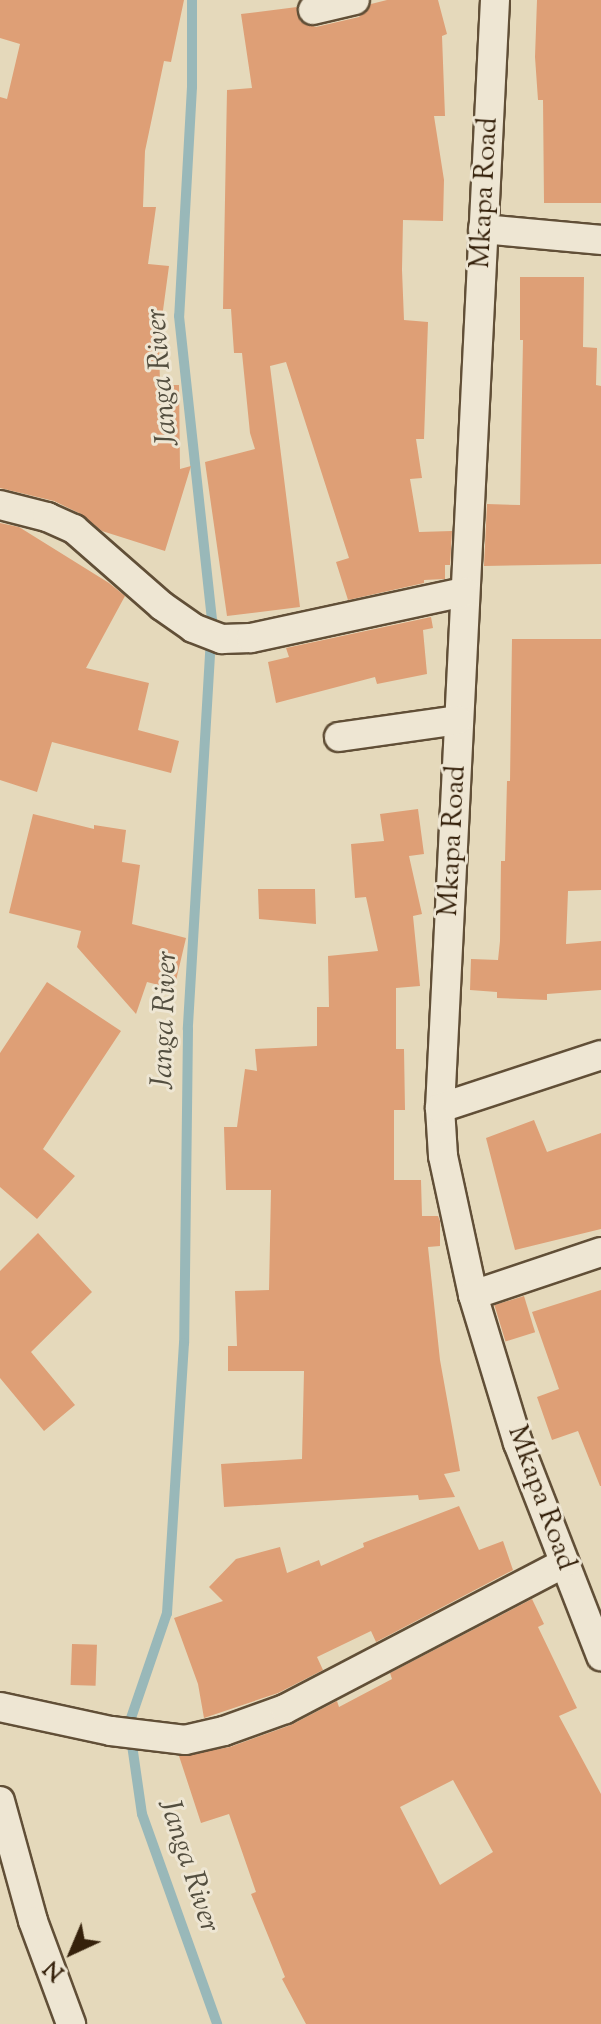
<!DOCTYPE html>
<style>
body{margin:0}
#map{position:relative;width:601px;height:2024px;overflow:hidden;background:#e5d9bb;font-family:"Sorts Mill Goudy",serif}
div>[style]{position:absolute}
.stream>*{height:10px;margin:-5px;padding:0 5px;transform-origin:5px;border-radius:5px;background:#99b8b9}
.building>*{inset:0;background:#de9f76;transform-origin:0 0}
.roads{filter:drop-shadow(2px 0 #614f37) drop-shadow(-2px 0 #614f37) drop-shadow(0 2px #614f37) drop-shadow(0 -2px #614f37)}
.minor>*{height:28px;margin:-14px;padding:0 14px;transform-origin:14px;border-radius:14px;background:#eee6d3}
span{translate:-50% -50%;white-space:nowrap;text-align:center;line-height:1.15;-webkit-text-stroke:6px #eee6d3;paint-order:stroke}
.street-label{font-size:28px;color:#35210b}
.water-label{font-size:30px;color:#534e3f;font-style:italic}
.north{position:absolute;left:32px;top:1912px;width:80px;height:80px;-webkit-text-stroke:6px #eee6d3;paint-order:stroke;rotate:224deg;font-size:22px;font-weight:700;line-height:32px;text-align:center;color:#35210b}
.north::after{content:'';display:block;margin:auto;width:28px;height:36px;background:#35210b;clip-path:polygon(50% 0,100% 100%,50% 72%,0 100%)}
</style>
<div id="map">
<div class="stream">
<i style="left:192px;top:0;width:87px;rotate:90deg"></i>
<i style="left:192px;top:87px;width:229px;rotate:93.2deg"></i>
<i style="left:179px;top:316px;width:307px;rotate:83.8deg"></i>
<i style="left:212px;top:621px;width:409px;rotate:93.4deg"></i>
<i style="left:188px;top:1029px;width:314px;rotate:90.7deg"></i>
<i style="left:184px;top:1343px;width:271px;rotate:93.6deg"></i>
<i style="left:167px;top:1613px;width:117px;rotate:108.9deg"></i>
<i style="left:129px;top:1724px;width:91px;rotate:81.8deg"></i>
<i style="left:142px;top:1814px;width:223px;rotate:70.3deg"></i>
</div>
<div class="building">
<i style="clip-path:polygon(0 0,184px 0,171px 62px,164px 61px,145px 151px,143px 207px,156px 207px,148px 264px,169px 266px,159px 340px,160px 385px,179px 385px,180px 469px,191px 466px,165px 551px,102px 531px,81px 514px,54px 501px,0 488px,0 97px,7px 99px,20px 44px,0 38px)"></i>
<i style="clip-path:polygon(387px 0,438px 0,447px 34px,442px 36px,445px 116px,434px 116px,444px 180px,443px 221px,403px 220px,402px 270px,404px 320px,428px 322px,424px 439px,416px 439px,422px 478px,410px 479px,419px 532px,452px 531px,450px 565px,445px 565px,445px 579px,424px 580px,424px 583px,348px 600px,336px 562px,349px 558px,286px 362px,270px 366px,300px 607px,227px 616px,205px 462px,255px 449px,250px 433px,242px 353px,234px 353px,231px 309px,223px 309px,227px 90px,252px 88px,241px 14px,297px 7px,301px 22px,316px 27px,359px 17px,371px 4px)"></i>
<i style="clip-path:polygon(537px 0,601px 0,601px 203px,544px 203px,543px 100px,538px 100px,535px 57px)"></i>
<i style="clip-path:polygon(520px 277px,584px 277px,583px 347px,597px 348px,596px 385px,601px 386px,601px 564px,484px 566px,487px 504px,520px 505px,523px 340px,520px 340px)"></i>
<i style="clip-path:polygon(0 523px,19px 527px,109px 583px,125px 596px,86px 668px,149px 683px,138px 730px,179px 741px,171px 773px,52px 742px,37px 792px,0 780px)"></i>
<i style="clip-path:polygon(431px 617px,433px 628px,423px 630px,427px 674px,377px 684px,375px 677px,276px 703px,268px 662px,289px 657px,286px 648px)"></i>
<i style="clip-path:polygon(512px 639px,601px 639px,601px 890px,568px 891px,566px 944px,601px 941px,601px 990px,547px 994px,547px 1000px,497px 998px,497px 992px,470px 990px,471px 959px,498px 960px,500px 941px,501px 861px,505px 861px,507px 781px,510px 781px)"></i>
<i style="clip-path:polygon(418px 809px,424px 854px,409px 856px,422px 914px,413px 916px,420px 986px,396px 988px,396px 1049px,404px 1049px,405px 1110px,394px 1110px,394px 1180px,421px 1180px,422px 1216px,438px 1216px,440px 1221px,440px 1246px,428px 1247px,440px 1360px,460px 1471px,444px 1474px,455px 1497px,419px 1500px,418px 1495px,224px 1507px,221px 1464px,302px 1459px,304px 1371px,228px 1371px,228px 1346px,237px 1346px,235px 1291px,269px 1290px,271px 1190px,226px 1190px,224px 1127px,237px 1127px,245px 1069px,257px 1071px,255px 1049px,317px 1046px,317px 1007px,329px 1007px,328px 956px,378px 951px,366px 897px,355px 898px,351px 844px,384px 841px,380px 814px)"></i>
<i style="clip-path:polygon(33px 814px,94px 829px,94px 825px,126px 830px,122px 862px,140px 865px,132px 924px,186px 938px,174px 989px,147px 982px,136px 1014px,77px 947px,81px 931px,9px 913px)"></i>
<i style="clip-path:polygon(258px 889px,315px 889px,316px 924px,259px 919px)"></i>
<i style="clip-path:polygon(47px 982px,121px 1031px,43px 1149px,75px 1176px,37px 1219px,0 1187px,0 1053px)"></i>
<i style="clip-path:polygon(534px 1120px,547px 1152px,601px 1133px,601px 1229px,515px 1250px,486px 1138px)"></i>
<i style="clip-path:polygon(38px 1233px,92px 1292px,31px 1352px,75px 1405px,44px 1431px,0 1378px,0 1271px)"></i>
<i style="clip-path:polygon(601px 1290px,601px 1486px,600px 1486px,578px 1431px,552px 1440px,537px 1397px,559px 1389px,532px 1312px)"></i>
<i style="left:524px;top:1296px;width:38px;height:31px;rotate:73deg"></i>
<i style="clip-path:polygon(459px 1506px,479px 1550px,503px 1541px,513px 1570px,376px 1642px,371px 1631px,317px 1657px,323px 1670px,278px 1693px,204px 1718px,198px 1684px,174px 1618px,223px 1601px,209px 1587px,236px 1559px,280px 1547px,287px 1573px,319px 1560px,321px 1566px,364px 1547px,363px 1543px)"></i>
<i style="clip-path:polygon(evenodd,532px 1599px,544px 1624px,538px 1627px,577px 1708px,559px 1716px,601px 1794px,601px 2024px,306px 2024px,282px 1979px,285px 1977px,251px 1894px,256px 1892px,229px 1814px,201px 1823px,179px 1756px,230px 1747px,291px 1725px,337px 1701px,339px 1707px,392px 1679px,390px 1673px,532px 1599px,453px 1780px,493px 1852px,440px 1885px,400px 1807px,453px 1780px)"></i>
<i style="left:72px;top:1644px;width:25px;height:41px;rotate:2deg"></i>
</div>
<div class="roads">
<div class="minor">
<i style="left:495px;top:0;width:1109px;rotate:92.84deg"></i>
<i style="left:440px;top:1108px;width:48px;rotate:86.4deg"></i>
<i style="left:443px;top:1156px;width:142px;rotate:77.8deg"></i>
<i style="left:473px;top:1295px;width:155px;rotate:73.1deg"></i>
<i style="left:518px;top:1443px;width:229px;rotate:68.7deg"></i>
<i style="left:313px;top:10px;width:43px;rotate:-13.4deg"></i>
<i style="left:483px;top:229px;width:119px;rotate:5.3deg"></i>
<i style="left:0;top:505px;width:49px;rotate:14.3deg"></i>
<i style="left:47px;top:517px;width:30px;rotate:24deg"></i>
<i style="left:74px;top:529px;width:117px;rotate:41.2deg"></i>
<i style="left:162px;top:606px;width:38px;rotate:35deg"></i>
<i style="left:193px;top:628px;width:31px;rotate:21deg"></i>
<i style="left:222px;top:639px;width:29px;rotate:-2deg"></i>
<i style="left:251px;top:638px;width:218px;rotate:-12.2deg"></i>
<i style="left:339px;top:737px;width:120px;rotate:-8.1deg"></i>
<i style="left:440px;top:1108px;width:169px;rotate:-18.2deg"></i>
<i style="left:473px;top:1295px;width:135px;rotate:-18.6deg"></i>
<i style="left:0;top:1707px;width:114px;rotate:12.2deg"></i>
<i style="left:111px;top:1731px;width:75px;rotate:6.9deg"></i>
<i style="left:185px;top:1740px;width:40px;rotate:-13deg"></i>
<i style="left:224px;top:1731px;width:65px;rotate:-19.8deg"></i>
<i style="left:285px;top:1709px;width:315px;rotate:-27.6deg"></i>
<i style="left:0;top:1801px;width:124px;rotate:74.6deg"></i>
<i style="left:33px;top:1921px;width:110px;rotate:69.7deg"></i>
</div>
</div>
<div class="street-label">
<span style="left:485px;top:193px;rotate:-87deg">Mkapa Road</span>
<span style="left:453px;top:841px;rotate:-87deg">Mkapa Road</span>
<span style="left:541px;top:1498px;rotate:70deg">Mkapa Road</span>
</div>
<div class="water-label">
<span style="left:163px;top:377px;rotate:-95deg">Janga River</span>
<span style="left:166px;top:1020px;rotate:-88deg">Janga River</span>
<span style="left:188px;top:1866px;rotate:72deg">Janga River</span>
</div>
<div class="north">N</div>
</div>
